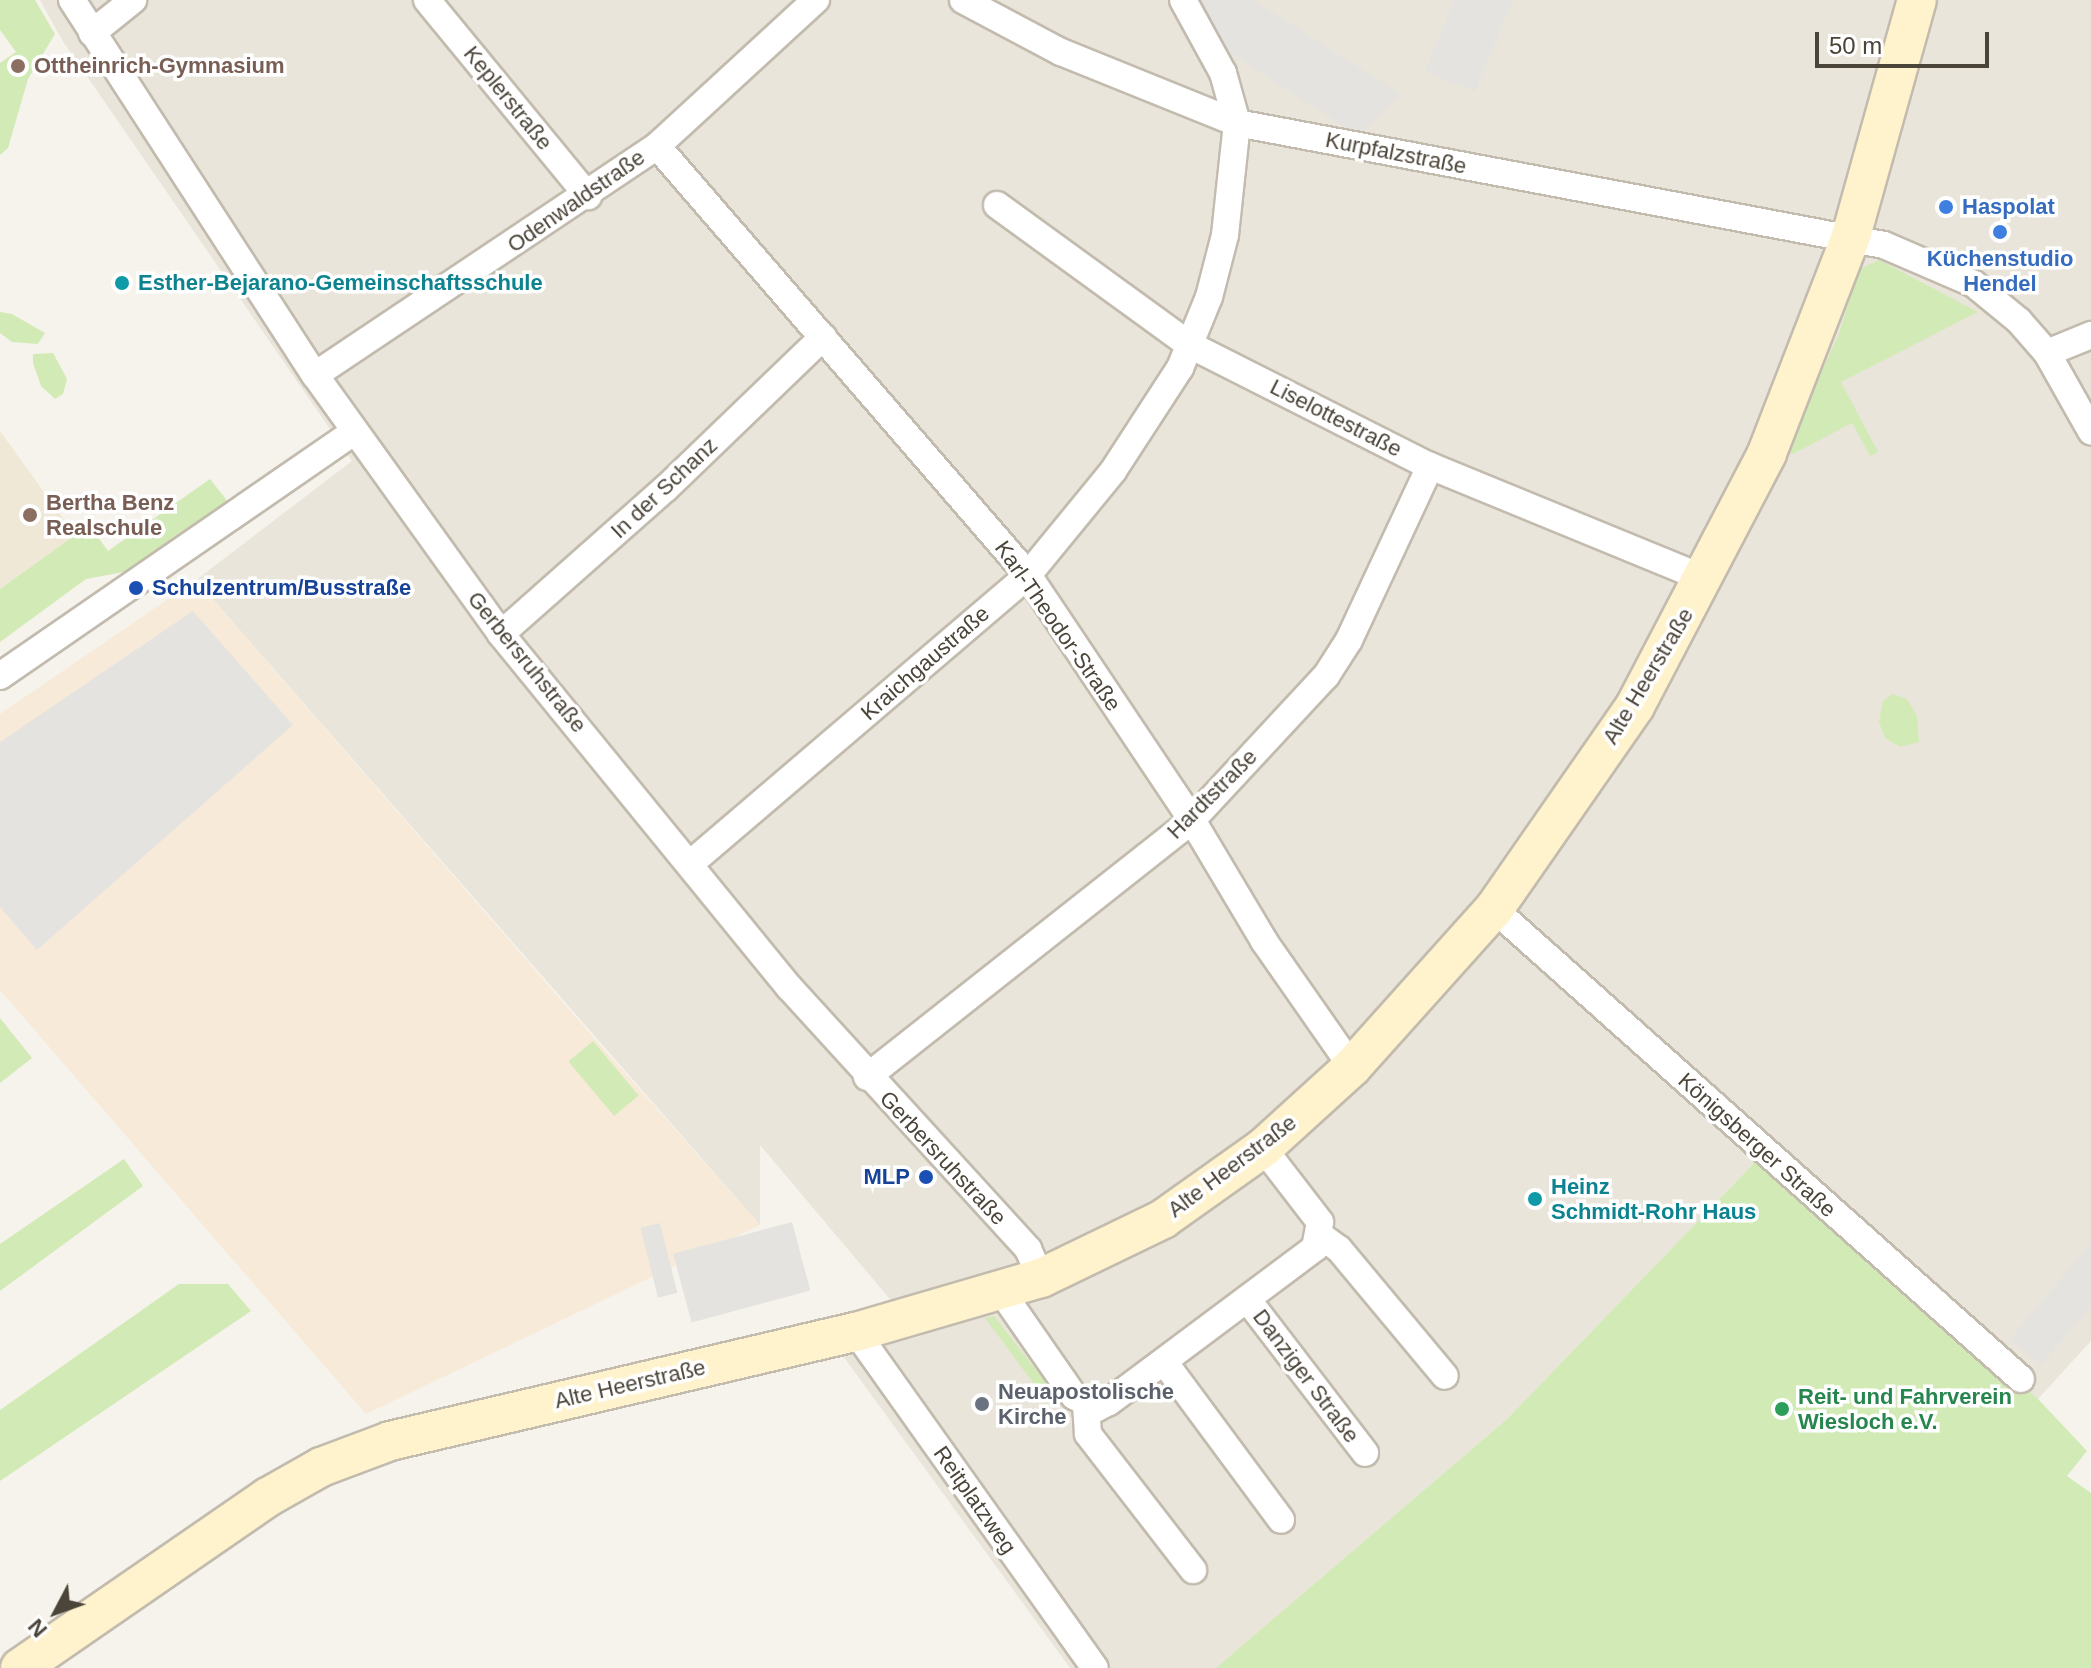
<!DOCTYPE html>
<meta charset="utf-8">
<style>
body{margin:0}
#map{position:relative;width:2091px;height:1668px;overflow:hidden;background:#f6f3ec;font-family:Helvetica,sans-serif}
div>[style]{position:absolute}
.residential>*{inset:0;background:#eae5da}
.commercial>*{inset:0;background:#f7ead8}
.education>*{inset:0;background:#efe8d6}
.green>*{inset:0;background:#d2eab5;transform-origin:0 0}
.parking>*{inset:0;background:#e5e3e0;transform-origin:0 0}
.roads{filter:drop-shadow(2px 0 #c2bbae) drop-shadow(-2px 0 #c2bbae) drop-shadow(0 2px #c2bbae) drop-shadow(0 -2px #c2bbae)}
.street>*{height:26px;margin:-13px;padding:0 13px;transform-origin:13px;border-radius:13px;background:#fff}
.secondary>*{height:38px;margin:-19px;padding:0 19px;transform-origin:19px;border-radius:19px;background:#fff3cd}
.dots>*{width:22px;height:22px;translate:-50% -50%;box-sizing:border-box;border:4px solid #fff;border-radius:50%}
span{translate:-50% -50%;white-space:nowrap;text-align:center;line-height:1.15;-webkit-text-stroke:7px #fff;paint-order:stroke}
.education-label{font-size:22px;color:#785e54;font-weight:700}
.left{translate:0 -50%;text-align:left}
.street-label{font-size:22px;color:#4b4439}
.shop-label{font-size:22px;color:#366cbe;font-weight:700}
.culture-label{font-size:22px;color:#0d838f;font-weight:700}
.transit-label{font-size:22px;color:#164399;font-weight:700}
.right{translate:-100% -50%;text-align:right}
.worship-label{font-size:22px;color:#5b616d;font-weight:700}
.leisure-label{font-size:22px;color:#27864d;font-weight:700}
.north{position:absolute;left:16px;top:1572px;width:80px;height:80px;-webkit-text-stroke:6px #fff;paint-order:stroke;rotate:229deg;font-size:22px;font-weight:700;line-height:32px;text-align:center;color:#4b4439}
.north::after{content:'';display:block;margin:auto;width:28px;height:36px;background:#4b4439;clip-path:polygon(50% 0,100% 100%,50% 72%,0 100%)}
.scale{position:absolute;left:1815px;top:32px;width:174px;height:36px;box-sizing:border-box;border:4px solid #4b4439;border-top:0;padding-left:10px;font-size:24px;line-height:28px;white-space:nowrap;color:#4b4439;-webkit-text-stroke:6px #fff;paint-order:stroke}
</style>
<div id="map">
<div class="residential">
<i style="clip-path:polygon(40px 0,2091px 0,2091px 1341px,2038px 1399px,1760px 1157px,1507px 1419px,1216px 1668px,1070px 1668px,843px 1356px,921px 1336px,760px 1145px,760px 1225px,196px 580px,352px 461px,62px 40px)"></i>
</div>
<div class="commercial">
<i style="clip-path:polygon(196px 580px,601px 1046px,760px 1225px,366px 1414px,0 990px,0 714px)"></i>
</div>
<div class="education">
<i style="clip-path:polygon(0 431px,75px 535px,0 589px)"></i>
</div>
<div class="green">
<i style="clip-path:polygon(0 0,35px 0,55px 34px,28px 79px,8px 148px,0 155px,0 63px,16px 52px,0 30px)"></i>
<i style="clip-path:polygon(1879px 260px,1978px 312px,1841px 382px,1878px 452px,1870px 456px,1852px 423px,1793px 454px,1785px 451px,1839px 334px,1858px 270px)"></i>
<i style="clip-path:polygon(0 312px,12px 314px,45px 333px,38px 344px,12px 342px,0 333px)"></i>
<i style="clip-path:polygon(53px 353px,67px 379px,63px 394px,55px 399px,41px 386px,33px 363px,33px 354px)"></i>
<i style="clip-path:polygon(210px 479px,229px 503px,134px 570px,86px 579px,0 642px,0 589px,89px 525px,108px 551px)"></i>
<i style="clip-path:polygon(1892px 694px,1907px 699px,1917px 716px,1919px 742px,1900px 747px,1885px 738px,1879px 722px,1883px 701px)"></i>
<i style="clip-path:polygon(0 1018px,32px 1058px,0 1083px)"></i>
<i style="left:593px;top:1041px;width:71px;height:32px;rotate:50deg"></i>
<i style="clip-path:polygon(1760px 1157px,2038px 1399px,2087px 1451px,2067px 1476px,2091px 1493px,2091px 1668px,1216px 1668px,1507px 1419px)"></i>
<i style="clip-path:polygon(124px 1159px,143px 1186px,0 1291px,0 1244px)"></i>
<i style="clip-path:polygon(179px 1284px,228px 1284px,251px 1311px,0 1481px,0 1410px)"></i>
<i style="clip-path:polygon(994px 1316px,1055px 1394px,1046px 1400px,985px 1318px)"></i>
</div>
<div class="parking">
<i style="clip-path:polygon(1202px 0,1253px 0,1401px 94px,1359px 136px,1227px 51px,1197px 6px)"></i>
<i style="clip-path:polygon(1454px 0,1513px 0,1475px 92px,1425px 71px)"></i>
<i style="clip-path:polygon(193px 611px,293px 725px,37px 950px,0 907px,0 742px)"></i>
<i style="left:792px;top:1222px;width:71px;height:123px;rotate:75deg"></i>
<i style="left:660px;top:1223px;width:72px;height:20px;rotate:76deg"></i>
<i style="clip-path:polygon(2091px 1243px,2091px 1306px,2041px 1365px,2010px 1339px)"></i>
</div>
<div class="roads">
<div class="street">
<i style="left:72px;top:0;width:447px;rotate:57.1deg"></i>
<i style="left:315px;top:375px;width:319px;rotate:54.3deg"></i>
<i style="left:501px;top:634px;width:456px;rotate:50.8deg"></i>
<i style="left:789px;top:987px;width:355px;rotate:47.6deg"></i>
<i style="left:1028px;top:1249px;width:32px;rotate:66deg"></i>
<i style="left:427px;top:0;width:254px;rotate:50.6deg"></i>
<i style="left:963px;top:0;width:111px;rotate:28deg"></i>
<i style="left:1061px;top:52px;width:190px;rotate:22deg"></i>
<i style="left:1237px;top:123px;width:658px;rotate:10.68deg"></i>
<i style="left:1884px;top:245px;width:98px;rotate:23.4deg"></i>
<i style="left:1974px;top:284px;width:58px;rotate:39.4deg"></i>
<i style="left:2019px;top:321px;width:43px;rotate:48.8deg"></i>
<i style="left:2047px;top:353px;width:90px;rotate:60.6deg"></i>
<i style="left:92px;top:33px;width:53px;rotate:-38.8deg"></i>
<i style="left:657px;top:146px;width:567px;rotate:49.15deg"></i>
<i style="left:1028px;top:575px;width:295px;rotate:56.2deg"></i>
<i style="left:1192px;top:820px;width:141px;rotate:59.2deg"></i>
<i style="left:1264px;top:941px;width:154px;rotate:55.1deg"></i>
<i style="left:997px;top:205px;width:236px;rotate:36deg"></i>
<i style="left:1188px;top:344px;width:271px;rotate:26.8deg"></i>
<i style="left:1430px;top:466px;width:297px;rotate:22.3deg"></i>
<i style="left:2047px;top:353px;width:48px;rotate:-22.2deg"></i>
<i style="left:315px;top:375px;width:412px;rotate:-33.8deg"></i>
<i style="left:657px;top:146px;width:216px;rotate:-42.6deg"></i>
<i style="left:501px;top:634px;width:220px;rotate:-41.5deg"></i>
<i style="left:666px;top:488px;width:218px;rotate:-43.9deg"></i>
<i style="left:0;top:676px;width:430px;rotate:-34.6deg"></i>
<i style="left:690px;top:864px;width:445px;rotate:-40.5deg"></i>
<i style="left:1028px;top:575px;width:134px;rotate:-50.7deg"></i>
<i style="left:1113px;top:471px;width:123px;rotate:-57deg"></i>
<i style="left:1180px;top:368px;width:77px;rotate:-67.8deg"></i>
<i style="left:1209px;top:297px;width:64px;rotate:-75.5deg"></i>
<i style="left:1225px;top:235px;width:113px;rotate:-83.9deg"></i>
<i style="left:1237px;top:123px;width:52px;rotate:-105.6deg"></i>
<i style="left:1223px;top:73px;width:83px;rotate:-118.7deg"></i>
<i style="left:1494px;top:909px;width:706px;rotate:41.73deg"></i>
<i style="left:867px;top:1077px;width:414px;rotate:-38.3deg"></i>
<i style="left:1192px;top:820px;width:197px;rotate:-47.1deg"></i>
<i style="left:1326px;top:676px;width:43px;rotate:-57.4deg"></i>
<i style="left:1349px;top:640px;width:192px;rotate:-65deg"></i>
<i style="left:1321px;top:1236px;width:22px;rotate:36deg"></i>
<i style="left:1339px;top:1249px;width:165px;rotate:50.2deg"></i>
<i style="left:1001px;top:1291px;width:128px;rotate:55.2deg"></i>
<i style="left:1074px;top:1396px;width:26px;rotate:28deg"></i>
<i style="left:1097px;top:1408px;width:13px;rotate:-27deg"></i>
<i style="left:1109px;top:1402px;width:257px;rotate:-36.8deg"></i>
<i style="left:1315px;top:1248px;width:26px;rotate:-79deg"></i>
<i style="left:1320px;top:1222px;width:93px;rotate:-127.6deg"></i>
<i style="left:1247px;top:1299px;width:194px;rotate:52.5deg"></i>
<i style="left:856px;top:1332px;width:412px;rotate:54.6deg"></i>
<i style="left:1165px;top:1363px;width:195px;rotate:53.5deg"></i>
<i style="left:1086px;top:1405px;width:29px;rotate:86deg"></i>
<i style="left:1088px;top:1434px;width:172px;rotate:52.3deg"></i>
</div>
<div class="secondary">
<i style="left:20px;top:1668px;width:301px;rotate:-34.6deg"></i>
<i style="left:268px;top:1497px;width:61px;rotate:-29.5deg"></i>
<i style="left:321px;top:1467px;width:74px;rotate:-20.6deg"></i>
<i style="left:390px;top:1441px;width:479px;rotate:-13.2deg"></i>
<i style="left:856px;top:1332px;width:193px;rotate:-16.3deg"></i>
<i style="left:1041px;top:1278px;width:136px;rotate:-25.8deg"></i>
<i style="left:1163px;top:1219px;width:123px;rotate:-35.4deg"></i>
<i style="left:1263px;top:1148px;width:120px;rotate:-42.3deg"></i>
<i style="left:1352px;top:1067px;width:212px;rotate:-48.1deg"></i>
<i style="left:1494px;top:909px;width:247px;rotate:-55.2deg"></i>
<i style="left:1635px;top:706px;width:285px;rotate:-62.4deg"></i>
<i style="left:1767px;top:453px;width:233px;rotate:-68.8deg"></i>
<i style="left:1851px;top:236px;width:245px;rotate:-74.4deg"></i>
</div>
</div>
<div class="dots">
<i style="left:18px;top:66px;background:#8d6e63"></i>
<i style="left:1946px;top:207px;background:#3f7fe0"></i>
<i style="left:2000px;top:232px;background:#3f7fe0"></i>
<i style="left:122px;top:283px;background:#0f9aa8"></i>
<i style="left:30px;top:515px;background:#8d6e63"></i>
<i style="left:136px;top:588px;background:#1a4fb4"></i>
<i style="left:926px;top:1177px;background:#1a4fb4"></i>
<i style="left:1535px;top:1199px;background:#0f9aa8"></i>
<i style="left:982px;top:1404px;background:#6b7280"></i>
<i style="left:1782px;top:1409px;background:#2e9e5b"></i>
</div>
<div class="education-label">
<span class="left" style="left:34px;top:66px">Ottheinrich-Gymnasium</span>
<span class="left" style="left:46px;top:515px">Bertha Benz<br>Realschule</span>
</div>
<div class="street-label">
<span style="left:508px;top:98px;rotate:51deg">Keplerstraße</span>
<span style="left:1396px;top:153px;rotate:11deg">Kurpfalzstraße</span>
<span style="left:576px;top:201px;rotate:-35deg">Odenwaldstraße</span>
<span style="left:1336px;top:418px;rotate:27deg">Liselottestraße</span>
<span style="left:664px;top:488px;rotate:-43deg">In der Schanz</span>
<span style="left:1058px;top:626px;rotate:55deg">Karl-Theodor-Straße</span>
<span style="left:527px;top:662px;rotate:51deg">Gerbersruhstraße</span>
<span style="left:925px;top:663px;rotate:-41deg">Kraichgaustraße</span>
<span style="left:1648px;top:676px;rotate:-59deg">Alte Heerstraße</span>
<span style="left:1212px;top:794px;rotate:-45deg">Hardtstraße</span>
<span style="left:1757px;top:1145px;rotate:42deg">Königsberger Straße</span>
<span style="left:943px;top:1158px;rotate:47deg">Gerbersruhstraße</span>
<span style="left:1232px;top:1166px;rotate:-37deg">Alte Heerstraße</span>
<span style="left:1306px;top:1376px;rotate:53deg">Danziger Straße</span>
<span style="left:630px;top:1384px;rotate:-13deg">Alte Heerstraße</span>
<span style="left:975px;top:1500px;rotate:55deg">Reitplatzweg</span>
</div>
<div class="shop-label">
<span class="left" style="left:1962px;top:207px">Haspolat</span>
<span style="left:2000px;top:271px">Küchenstudio<br>Hendel</span>
</div>
<div class="culture-label">
<span class="left" style="left:138px;top:283px">Esther-Bejarano-Gemeinschaftsschule</span>
<span class="left" style="left:1551px;top:1199px">Heinz<br>Schmidt-Rohr Haus</span>
</div>
<div class="transit-label">
<span class="left" style="left:152px;top:588px">Schulzentrum/Busstraße</span>
<span class="right" style="left:910px;top:1177px">MLP</span>
</div>
<div class="worship-label">
<span class="left" style="left:998px;top:1404px">Neuapostolische<br>Kirche</span>
</div>
<div class="leisure-label">
<span class="left" style="left:1798px;top:1409px">Reit- und Fahrverein<br>Wiesloch e.V.</span>
</div>
<div class="north">N</div>
<div class="scale">50 m</div>
</div>
